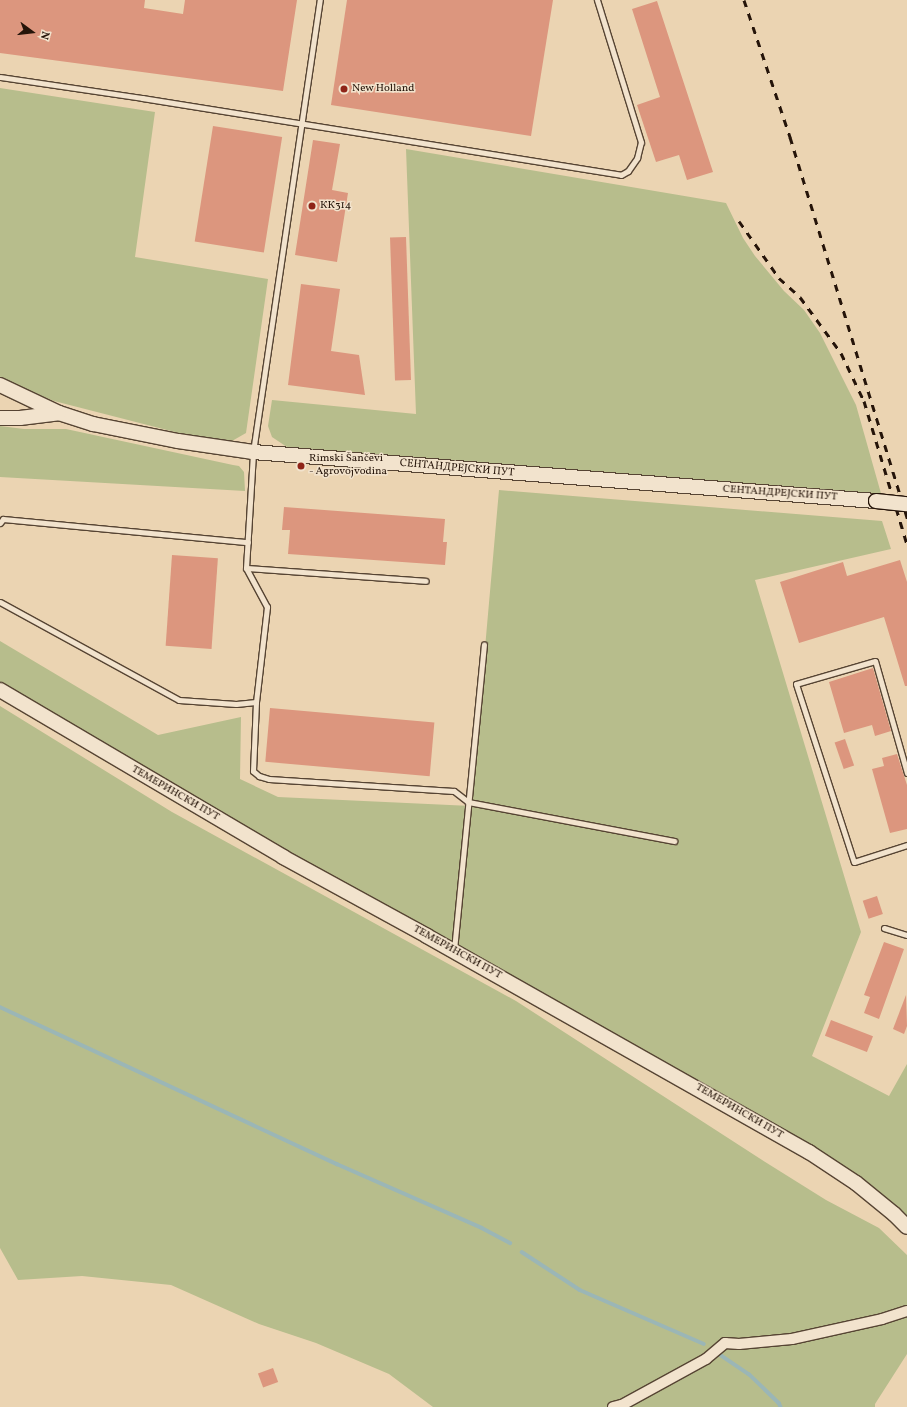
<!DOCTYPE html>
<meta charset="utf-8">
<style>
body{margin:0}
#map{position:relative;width:907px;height:1407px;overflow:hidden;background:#ebd4b2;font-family:Vollkorn,serif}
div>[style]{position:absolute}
.green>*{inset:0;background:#b7bd8c}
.stream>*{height:3.5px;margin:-1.75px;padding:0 1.75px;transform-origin:1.75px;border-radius:1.75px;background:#9bb6b6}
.building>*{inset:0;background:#dc967e;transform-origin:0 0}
.roads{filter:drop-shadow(1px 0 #564433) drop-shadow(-1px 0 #564433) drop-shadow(0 1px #564433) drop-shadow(0 -1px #564433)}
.lane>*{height:5px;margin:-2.5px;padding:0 2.5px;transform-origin:2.5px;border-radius:2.5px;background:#f2e3cd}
.street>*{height:10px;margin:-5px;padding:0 5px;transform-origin:5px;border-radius:5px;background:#f2e3cd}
.secondary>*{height:14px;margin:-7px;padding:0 7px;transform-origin:7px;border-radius:7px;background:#f2e3cd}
.rail>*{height:3px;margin-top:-1.5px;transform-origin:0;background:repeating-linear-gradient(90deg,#251409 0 7px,transparent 0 14px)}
.bridges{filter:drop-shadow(1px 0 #251409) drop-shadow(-1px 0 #251409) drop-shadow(0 1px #251409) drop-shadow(0 -1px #251409)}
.secondary-bridge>*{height:14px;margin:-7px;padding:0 7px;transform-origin:7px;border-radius:7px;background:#f2e3cd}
.dots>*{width:11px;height:11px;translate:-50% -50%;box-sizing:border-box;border:2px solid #f2e3cd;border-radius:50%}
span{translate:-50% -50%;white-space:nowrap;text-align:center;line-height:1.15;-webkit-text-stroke:3px #f2e3cd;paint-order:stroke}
.poi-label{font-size:11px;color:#251409}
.left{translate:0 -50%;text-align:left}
.street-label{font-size:11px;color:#251409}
.north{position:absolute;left:12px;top:12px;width:40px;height:40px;-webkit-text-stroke:3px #f2e3cd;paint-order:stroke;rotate:105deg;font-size:11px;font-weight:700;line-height:16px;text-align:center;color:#251409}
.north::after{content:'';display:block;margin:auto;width:14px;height:18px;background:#251409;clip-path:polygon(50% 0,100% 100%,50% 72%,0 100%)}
</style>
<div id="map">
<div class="green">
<i style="clip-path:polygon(0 88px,155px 112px,135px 257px,268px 279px,246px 433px,232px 441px,202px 439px,54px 401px,0 379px)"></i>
<i style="clip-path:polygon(406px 149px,726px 203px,743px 238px,755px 256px,784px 291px,804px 310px,820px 333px,856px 405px,882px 497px,287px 447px,272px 437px,268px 426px,272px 400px,416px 414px)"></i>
<i style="clip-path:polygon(0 426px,24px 429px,66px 429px,233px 465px,239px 466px,244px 472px,245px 491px,0 477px)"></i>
<i style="clip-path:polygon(499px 490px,882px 521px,891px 549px,755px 580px,861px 932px,812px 1056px,889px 1096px,907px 1064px,907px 1229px,854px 1185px,0 689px,0 641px,158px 735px,241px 717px,240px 779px,278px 797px,471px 806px)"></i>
<i style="clip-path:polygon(0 706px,172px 812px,516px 1001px,759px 1158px,826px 1200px,879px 1228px,907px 1255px,907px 1354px,875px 1404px,875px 1407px,433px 1407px,389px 1374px,316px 1343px,259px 1324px,171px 1285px,82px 1276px,18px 1280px,0 1248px)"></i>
</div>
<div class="stream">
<i style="left:0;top:1007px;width:372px;rotate:25deg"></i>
<i style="left:337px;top:1164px;width:158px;rotate:23.8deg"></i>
<i style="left:482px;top:1228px;width:32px;rotate:28deg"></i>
<i style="left:522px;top:1252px;width:69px;rotate:33.2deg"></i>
<i style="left:580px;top:1290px;width:135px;rotate:23.5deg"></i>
<i style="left:719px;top:1354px;width:36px;rotate:34deg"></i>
<i style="left:749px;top:1374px;width:42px;rotate:44deg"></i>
<i style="left:779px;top:1403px;width:4px;rotate:63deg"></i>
</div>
<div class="building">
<i style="clip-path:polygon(0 0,145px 0,144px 8px,183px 14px,185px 0,297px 0,283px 91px,0 53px)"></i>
<i style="clip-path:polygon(347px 0,553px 0,531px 136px,331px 105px)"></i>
<i style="clip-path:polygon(657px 1px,713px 172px,687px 180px,679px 155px,656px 162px,637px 105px,660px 97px,632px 9px)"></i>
<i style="left:213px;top:126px;width:70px;height:117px;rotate:9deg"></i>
<i style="clip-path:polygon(313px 140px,340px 144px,332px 190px,348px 193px,337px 262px,295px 255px)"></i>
<i style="left:406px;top:237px;width:143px;height:16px;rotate:88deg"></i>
<i style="clip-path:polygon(301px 284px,340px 289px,331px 351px,359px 355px,365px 395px,288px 385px)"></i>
<i style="clip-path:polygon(284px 507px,445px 519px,443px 542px,447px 542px,445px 565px,288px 554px,290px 530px,282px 530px)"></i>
<i style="left:172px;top:555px;width:46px;height:91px;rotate:4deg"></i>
<i style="clip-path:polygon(900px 560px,907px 582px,907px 686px,905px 686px,884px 617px,799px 643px,780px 582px,843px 562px,847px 576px)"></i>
<i style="clip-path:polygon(873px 668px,891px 731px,875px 736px,872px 725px,844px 733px,829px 682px)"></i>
<i style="left:270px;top:708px;width:165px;height:54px;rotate:5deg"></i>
<i style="left:845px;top:739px;width:28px;height:11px;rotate:71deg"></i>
<i style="clip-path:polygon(897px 754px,907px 785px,907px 829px,890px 833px,872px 769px,884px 766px,882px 758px)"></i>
<i style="left:877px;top:896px;width:19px;height:15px;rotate:72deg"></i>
<i style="clip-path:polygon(884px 942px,904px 949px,879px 1019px,864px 1013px,870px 997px,864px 995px)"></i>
<i style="clip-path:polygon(906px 995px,907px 1026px,904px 1034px,893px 1029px)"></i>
<i style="left:831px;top:1020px;width:45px;height:17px;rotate:21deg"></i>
<i style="left:273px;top:1368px;width:15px;height:16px;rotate:70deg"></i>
</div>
<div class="roads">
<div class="lane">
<i style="left:0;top:77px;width:144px;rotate:8.4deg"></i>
<i style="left:142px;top:98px;width:485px;rotate:9.1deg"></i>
<i style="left:621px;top:175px;width:8px;rotate:-30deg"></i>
<i style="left:628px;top:171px;width:16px;rotate:-55deg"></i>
<i style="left:637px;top:158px;width:16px;rotate:-76deg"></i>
<i style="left:641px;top:142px;width:149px;rotate:-107.2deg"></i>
<i style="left:0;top:523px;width:5px;rotate:-53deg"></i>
<i style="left:3px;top:519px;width:246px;rotate:5.4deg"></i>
<i style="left:246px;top:568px;width:180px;rotate:4.1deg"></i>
<i style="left:0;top:602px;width:204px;rotate:28.7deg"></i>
<i style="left:179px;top:700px;width:57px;rotate:4deg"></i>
<i style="left:236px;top:704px;width:20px;rotate:-6deg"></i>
<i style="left:256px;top:702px;width:96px;rotate:-83.4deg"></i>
<i style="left:267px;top:607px;width:44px;rotate:-118.3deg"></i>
<i style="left:246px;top:568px;width:116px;rotate:-86.5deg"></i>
<i style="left:253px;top:452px;width:457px;rotate:-81.6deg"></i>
<i style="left:256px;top:702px;width:69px;rotate:92.5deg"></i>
<i style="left:253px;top:771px;width:8px;rotate:40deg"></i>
<i style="left:259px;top:776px;width:10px;rotate:17deg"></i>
<i style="left:269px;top:779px;width:185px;rotate:3.7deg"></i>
<i style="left:454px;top:791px;width:18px;rotate:38deg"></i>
<i style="left:468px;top:802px;width:210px;rotate:10.7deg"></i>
<i style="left:907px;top:773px;width:116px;rotate:-105.9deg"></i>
<i style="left:875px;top:661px;width:82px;rotate:163.8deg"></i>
<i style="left:796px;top:684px;width:187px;rotate:72deg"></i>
<i style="left:854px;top:862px;width:56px;rotate:-17.8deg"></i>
<i style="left:884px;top:928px;width:24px;rotate:17deg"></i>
<i style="left:454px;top:950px;width:307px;rotate:-84.4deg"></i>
</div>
<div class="street">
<i style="left:613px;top:1407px;width:9px;rotate:-13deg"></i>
<i style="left:622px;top:1405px;width:96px;rotate:-28.7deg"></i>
<i style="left:706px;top:1359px;width:25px;rotate:-40deg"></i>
<i style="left:725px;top:1343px;width:14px;rotate:4deg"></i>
<i style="left:739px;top:1344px;width:53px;rotate:-5.4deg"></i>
<i style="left:792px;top:1339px;width:92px;rotate:-12.5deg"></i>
<i style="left:882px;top:1319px;width:26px;rotate:-18deg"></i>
</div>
<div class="secondary">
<i style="left:0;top:385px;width:65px;rotate:25.4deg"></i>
<i style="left:59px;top:413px;width:36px;rotate:18deg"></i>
<i style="left:93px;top:424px;width:87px;rotate:11.3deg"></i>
<i style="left:178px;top:441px;width:76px;rotate:8.3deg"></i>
<i style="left:253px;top:452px;width:625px;rotate:4.5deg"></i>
<i style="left:0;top:418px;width:20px"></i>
<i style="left:20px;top:418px;width:39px;rotate:-7deg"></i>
<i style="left:0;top:690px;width:329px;rotate:30.5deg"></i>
<i style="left:283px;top:857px;width:164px;rotate:28.7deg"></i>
<i style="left:427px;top:936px;width:439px;rotate:29.5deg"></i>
<i style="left:809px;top:1152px;width:56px;rotate:33.4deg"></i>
<i style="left:856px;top:1183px;width:49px;rotate:39.2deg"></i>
<i style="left:894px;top:1214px;width:18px;rotate:45deg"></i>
</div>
</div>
<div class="rail">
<i style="left:744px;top:0;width:145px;rotate:71.4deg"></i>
<i style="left:790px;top:137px;width:399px;rotate:72.9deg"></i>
<i style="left:739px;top:221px;width:70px;rotate:54.9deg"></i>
<i style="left:779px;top:278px;width:28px;rotate:42deg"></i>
<i style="left:800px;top:297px;width:69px;rotate:53.8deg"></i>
<i style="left:841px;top:353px;width:53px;rotate:64.4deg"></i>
<i style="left:864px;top:401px;width:149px;rotate:73.3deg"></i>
</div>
<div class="bridges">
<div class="secondary-bridge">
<i style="left:876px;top:501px;width:31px;rotate:6deg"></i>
</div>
</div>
<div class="dots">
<i style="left:344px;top:89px;background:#8f2418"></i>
<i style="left:312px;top:206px;background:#8f2418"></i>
<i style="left:301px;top:466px;background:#8f2418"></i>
</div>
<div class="poi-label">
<span class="left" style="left:352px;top:89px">New Holland</span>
<span class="left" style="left:320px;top:206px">КК314</span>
<span class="left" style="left:309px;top:466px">Rimski Šančevi<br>- Agrovojvodina</span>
</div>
<div class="street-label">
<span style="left:457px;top:469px;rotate:5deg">СЕНТАНДРЕЈСКИ ПУТ</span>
<span style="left:780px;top:494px;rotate:4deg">СЕНТАНДРЕЈСКИ ПУТ</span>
<span style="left:175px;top:794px;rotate:30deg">ТЕМЕРИНСКИ ПУТ</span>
<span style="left:457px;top:953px;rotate:29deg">ТЕМЕРИНСКИ ПУТ</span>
<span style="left:739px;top:1112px;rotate:30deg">ТЕМЕРИНСКИ ПУТ</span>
</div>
<div class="north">N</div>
</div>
